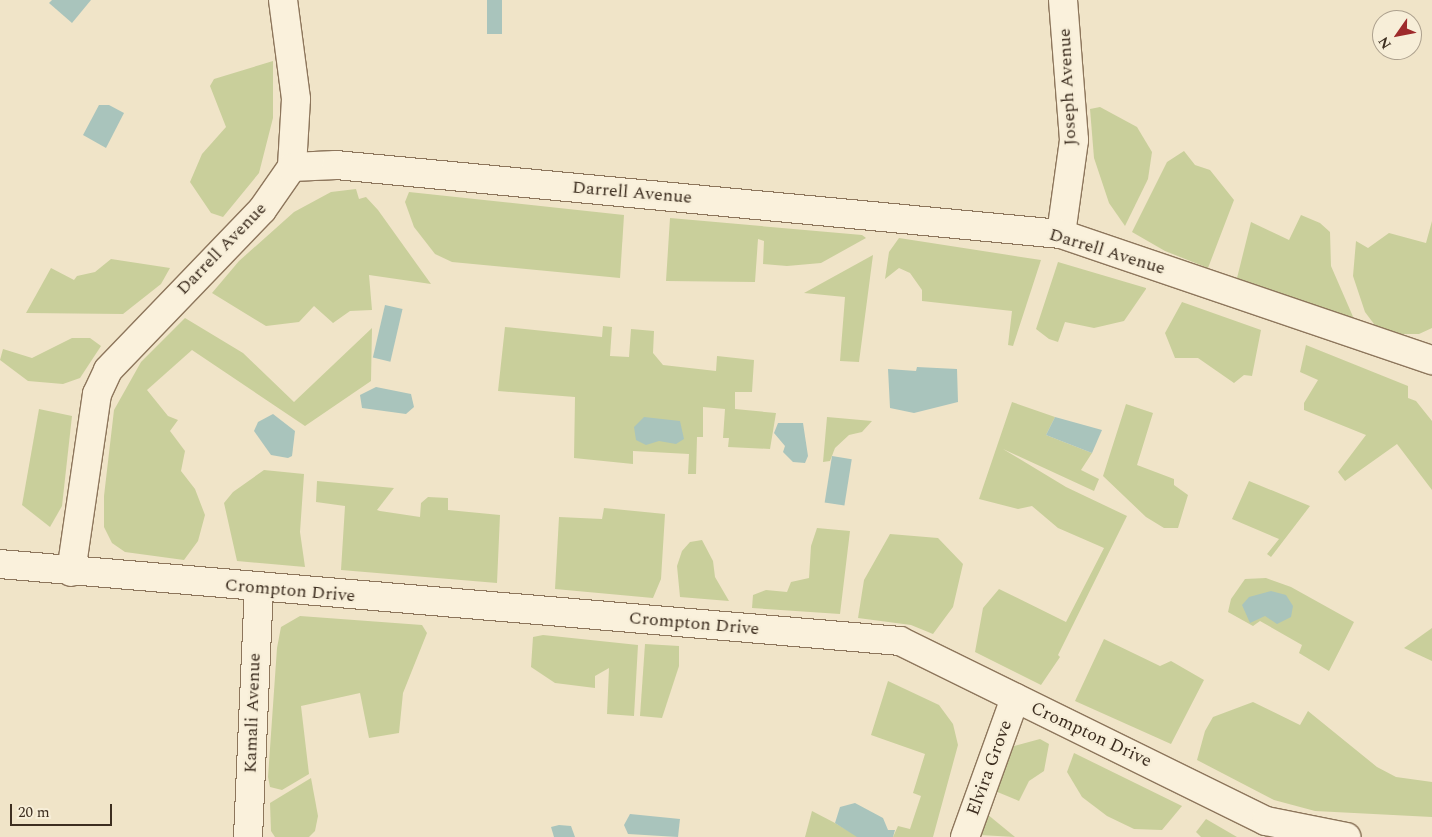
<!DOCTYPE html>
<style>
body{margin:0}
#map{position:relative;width:1432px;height:837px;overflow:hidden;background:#f0e4c8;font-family:Spectral,serif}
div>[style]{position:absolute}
.green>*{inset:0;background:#c9cf9b}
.water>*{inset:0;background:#a9c4bc;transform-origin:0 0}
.roads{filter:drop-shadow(1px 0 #8d765c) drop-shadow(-1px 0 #8d765c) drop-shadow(0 1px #8d765c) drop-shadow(0 -1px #8d765c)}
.minor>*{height:28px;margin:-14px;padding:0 14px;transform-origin:14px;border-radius:14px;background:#faf1dc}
span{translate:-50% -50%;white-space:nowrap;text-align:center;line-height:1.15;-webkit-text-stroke:4.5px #f7eed8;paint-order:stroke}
.street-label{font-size:18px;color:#3d2e20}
.north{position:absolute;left:1372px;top:10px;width:50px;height:50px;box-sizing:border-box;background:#f7eed8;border:1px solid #ada18e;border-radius:50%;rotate:237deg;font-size:14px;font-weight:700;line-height:20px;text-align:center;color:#3d2e20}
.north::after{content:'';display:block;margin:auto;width:18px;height:22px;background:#9e2a2b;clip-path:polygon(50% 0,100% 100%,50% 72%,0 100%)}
.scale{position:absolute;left:10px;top:804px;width:102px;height:22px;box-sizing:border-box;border:2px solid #3d2e20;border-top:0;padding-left:6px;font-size:15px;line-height:18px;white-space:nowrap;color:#3d2e20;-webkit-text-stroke:4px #f7eed8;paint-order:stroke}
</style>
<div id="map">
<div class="green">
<i style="clip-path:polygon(273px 61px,273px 118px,259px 173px,223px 217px,211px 213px,190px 182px,202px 154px,226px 127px,210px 86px,214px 79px)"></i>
<i style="clip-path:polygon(1100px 107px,1137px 127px,1152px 152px,1148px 179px,1125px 226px,1109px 203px,1094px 158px,1090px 109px)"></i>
<i style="clip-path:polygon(1184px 151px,1195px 165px,1210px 170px,1234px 200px,1208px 268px,1165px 251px,1132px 232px,1167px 162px)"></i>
<i style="clip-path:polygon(356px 189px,359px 199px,366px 197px,378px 210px,431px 284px,369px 275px,372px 310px,350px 311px,333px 323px,314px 306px,299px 322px,266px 326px,212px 293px,239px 261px,294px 212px,331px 192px)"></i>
<i style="clip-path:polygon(409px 192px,624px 215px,620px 278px,452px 262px,435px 254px,414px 227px,405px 202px)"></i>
<i style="clip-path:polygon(1301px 215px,1320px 223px,1330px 232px,1331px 266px,1354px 319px,1237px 278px,1251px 222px,1289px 240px)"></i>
<i style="clip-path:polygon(670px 218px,862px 235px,866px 238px,821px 263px,787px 266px,763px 264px,764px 241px,758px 239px,755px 282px,666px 281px)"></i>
<i style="clip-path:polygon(1432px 221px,1432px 328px,1419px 334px,1400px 334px,1377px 328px,1365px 312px,1353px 276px,1356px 241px,1368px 248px,1389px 233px,1426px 243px)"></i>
<i style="clip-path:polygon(899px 238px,1041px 260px,1013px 346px,1008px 345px,1012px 311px,922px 301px,922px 290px,910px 273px,899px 268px,885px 279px,889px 252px)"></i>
<i style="clip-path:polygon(873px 255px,859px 362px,840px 361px,845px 297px,804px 293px)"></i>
<i style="clip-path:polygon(111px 259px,170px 268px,161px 284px,123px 314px,26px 313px,51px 268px,74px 280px,77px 276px,95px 272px)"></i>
<i style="clip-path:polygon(1058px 262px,1146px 288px,1146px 289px,1124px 321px,1094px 328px,1065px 322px,1058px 342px,1049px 339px,1036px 329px)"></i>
<i style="clip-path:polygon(1182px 302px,1261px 330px,1252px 376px,1244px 375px,1234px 383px,1198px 358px,1175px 358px,1165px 333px)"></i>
<i style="clip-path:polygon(185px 318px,243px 353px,294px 402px,372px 328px,371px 381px,305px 426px,192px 350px,147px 390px,168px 416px,178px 420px,170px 431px,185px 451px,181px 471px,195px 489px,205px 515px,198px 541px,184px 560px,125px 552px,112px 543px,104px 527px,104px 496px,114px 410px,141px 362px)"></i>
<i style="clip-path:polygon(603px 326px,612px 327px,610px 356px,629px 357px,631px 329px,654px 331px,653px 353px,663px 365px,716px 371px,717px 356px,754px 360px,752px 392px,735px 392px,735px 409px,776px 413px,770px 449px,728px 447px,729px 438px,723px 438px,725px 409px,703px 407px,703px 437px,697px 437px,696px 474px,688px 474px,689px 454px,633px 451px,633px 464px,574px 458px,575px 397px,498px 391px,505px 327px,602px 337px)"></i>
<i style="clip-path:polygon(72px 338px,90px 338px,101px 346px,80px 378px,63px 384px,28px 381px,0 360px,3px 349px,32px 358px)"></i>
<i style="clip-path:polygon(1306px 345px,1408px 386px,1408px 398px,1416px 401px,1432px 421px,1432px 490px,1397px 444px,1345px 481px,1338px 472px,1366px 435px,1304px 410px,1304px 403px,1318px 380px,1300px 372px)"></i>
<i style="clip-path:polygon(1012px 402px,1055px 417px,1046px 435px,1092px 453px,1081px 470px,1099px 479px,1094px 491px,1003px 449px,1066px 487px,1127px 516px,1058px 655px,1060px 657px,1041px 685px,975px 652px,983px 608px,999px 589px,1066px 622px,1104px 548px,1058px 528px,1032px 506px,1018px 509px,979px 499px)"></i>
<i style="clip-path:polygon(1126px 404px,1153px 413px,1137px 465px,1174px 479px,1174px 485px,1188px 495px,1178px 528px,1164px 528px,1146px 517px,1103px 476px)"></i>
<i style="clip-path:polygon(39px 409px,72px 416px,62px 506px,50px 527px,22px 505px)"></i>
<i style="clip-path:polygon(827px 417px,872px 421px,862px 432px,849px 435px,835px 448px,830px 461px,823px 462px)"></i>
<i style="clip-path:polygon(264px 470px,304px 474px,300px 532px,305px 567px,237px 561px,224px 503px,233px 492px)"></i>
<i style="clip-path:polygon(317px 481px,394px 488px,377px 510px,380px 511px,420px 517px,421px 503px,428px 497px,448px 498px,448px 510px,500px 515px,497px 583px,341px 570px,345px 506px,316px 502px)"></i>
<i style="clip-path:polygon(1249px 481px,1310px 506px,1271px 557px,1267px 554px,1279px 539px,1232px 519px)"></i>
<i style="clip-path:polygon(604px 508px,665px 514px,661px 579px,653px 598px,555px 589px,559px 517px,602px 519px)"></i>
<i style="clip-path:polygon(817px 528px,850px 531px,840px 614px,752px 608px,753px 595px,766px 590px,787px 592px,791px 582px,809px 578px,811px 546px)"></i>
<i style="clip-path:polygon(890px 534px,938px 538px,963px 564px,953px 607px,933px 634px,911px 625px,858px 618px,864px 580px)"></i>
<i style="clip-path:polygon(702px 540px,713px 561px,715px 577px,729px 601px,680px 597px,677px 566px,682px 551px,690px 542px)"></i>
<i style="clip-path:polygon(1266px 578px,1291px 587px,1354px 622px,1329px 671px,1299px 653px,1302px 645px,1260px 621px,1253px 626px,1228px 612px,1231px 599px,1245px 579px)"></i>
<i style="clip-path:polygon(300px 616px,422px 625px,427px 633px,403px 693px,399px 733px,369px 738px,360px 693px,301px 706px,309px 774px,282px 790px,270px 787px,268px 777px,277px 648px,281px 627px)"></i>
<i style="clip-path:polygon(1432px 628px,1432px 661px,1404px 648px)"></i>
<i style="clip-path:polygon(543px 635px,638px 645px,634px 716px,607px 714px,609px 668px,595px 676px,595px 688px,555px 683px,531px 667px,533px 637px)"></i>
<i style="clip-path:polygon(1104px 639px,1160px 666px,1171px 661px,1204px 680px,1171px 744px,1075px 701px)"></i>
<i style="clip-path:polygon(645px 644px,679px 646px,679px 666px,662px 718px,640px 716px)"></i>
<i style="clip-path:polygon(888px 681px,939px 705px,953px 724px,958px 745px,933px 837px,893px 837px,898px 826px,910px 829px,921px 796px,913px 793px,925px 754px,871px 735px)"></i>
<i style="clip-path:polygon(1253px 702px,1300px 725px,1308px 711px,1377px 767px,1396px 777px,1432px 782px,1432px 817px,1315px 811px,1274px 800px,1197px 760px,1205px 731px,1213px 717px)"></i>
<i style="clip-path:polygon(1040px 739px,1049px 744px,1044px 771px,1029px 781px,1019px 801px,995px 791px,1014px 746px)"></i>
<i style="clip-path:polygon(1074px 753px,1182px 806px,1162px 830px,1134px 829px,1107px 816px,1082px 797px,1067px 772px)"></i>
<i style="clip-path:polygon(311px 778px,318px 816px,315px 831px,309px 837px,275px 837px,271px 831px,270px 803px)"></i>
<i style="clip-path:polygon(812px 811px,835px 823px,859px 837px,805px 837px)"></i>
<i style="clip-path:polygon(987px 814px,1015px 837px,980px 835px,981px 823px)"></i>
<i style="clip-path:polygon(1206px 819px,1237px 837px,1201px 837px,1196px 832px)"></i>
</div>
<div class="water">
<i style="clip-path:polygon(52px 0,91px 0,72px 23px,49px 3px)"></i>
<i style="left:487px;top:0;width:15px;height:34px"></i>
<i style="clip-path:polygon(99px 105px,109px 105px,124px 113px,106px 148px,83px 135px)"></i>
<i style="left:385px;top:305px;width:18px;height:54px;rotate:13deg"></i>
<i style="clip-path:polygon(917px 367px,957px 369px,958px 402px,914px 413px,890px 408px,888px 369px,916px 371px)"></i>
<i style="clip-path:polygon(376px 387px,411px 394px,414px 407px,406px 414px,362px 408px,360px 395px)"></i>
<i style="clip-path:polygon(273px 414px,295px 431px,292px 456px,288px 458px,271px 455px,254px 431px,258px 422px)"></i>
<i style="clip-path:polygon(644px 417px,680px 421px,684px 439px,676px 444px,659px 441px,646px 445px,636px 440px,634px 427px)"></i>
<i style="clip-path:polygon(1055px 417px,1102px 430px,1092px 453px,1046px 435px)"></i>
<i style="clip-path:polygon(778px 423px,803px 423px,808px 456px,805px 463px,793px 462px,783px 452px,785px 446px,774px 433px)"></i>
<i style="left:832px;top:456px;width:20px;height:47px;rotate:9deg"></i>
<i style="clip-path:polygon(1271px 591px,1286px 595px,1293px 606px,1291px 617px,1277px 624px,1265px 616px,1250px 623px,1242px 605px,1249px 597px)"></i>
<i style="clip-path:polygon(855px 803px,883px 818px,888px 830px,895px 830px,893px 837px,857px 837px,835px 823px,840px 807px)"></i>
<i style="clip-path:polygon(630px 814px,680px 819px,678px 837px,628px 834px,624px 825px)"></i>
<i style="clip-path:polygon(559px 825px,571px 826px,575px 837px,554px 837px,551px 827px)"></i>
</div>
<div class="roads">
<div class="minor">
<i style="left:283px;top:0;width:100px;rotate:82.5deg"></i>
<i style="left:296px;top:99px;width:68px;rotate:93.4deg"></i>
<i style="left:1061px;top:234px;width:95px;rotate:-82.1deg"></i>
<i style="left:1074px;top:140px;width:140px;rotate:-94.5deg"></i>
<i style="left:0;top:564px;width:903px;rotate:4.89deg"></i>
<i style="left:900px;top:641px;width:408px;rotate:26.2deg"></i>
<i style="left:1266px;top:821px;width:82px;rotate:11.3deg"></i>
<i style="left:71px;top:572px;width:180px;rotate:-81.7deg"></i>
<i style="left:97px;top:394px;width:26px;rotate:-65deg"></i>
<i style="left:108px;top:370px;width:222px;rotate:-46.1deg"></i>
<i style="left:262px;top:210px;width:52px;rotate:-55.1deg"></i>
<i style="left:292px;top:167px;width:44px;rotate:-2.6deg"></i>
<i style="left:336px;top:165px;width:728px;rotate:5.44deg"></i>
<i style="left:1061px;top:234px;width:392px;rotate:18.8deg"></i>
<i style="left:248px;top:837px;width:249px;rotate:-87.5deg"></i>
<i style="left:965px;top:837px;width:148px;rotate:-70.2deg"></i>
</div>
</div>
<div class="street-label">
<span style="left:1068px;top:87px;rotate:-93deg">Joseph Avenue</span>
<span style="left:632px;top:193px;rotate:5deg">Darrell Avenue</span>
<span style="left:222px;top:249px;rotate:-46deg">Darrell Avenue</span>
<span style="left:1107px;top:252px;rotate:17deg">Darrell Avenue</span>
<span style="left:290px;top:591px;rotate:5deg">Crompton Drive</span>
<span style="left:694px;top:624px;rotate:5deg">Crompton Drive</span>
<span style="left:253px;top:713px;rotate:-88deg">Kamali Avenue</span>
<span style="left:1091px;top:735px;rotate:25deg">Crompton Drive</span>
<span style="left:990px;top:768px;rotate:-70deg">Elvira Grove</span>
</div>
<div class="north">N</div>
<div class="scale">20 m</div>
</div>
